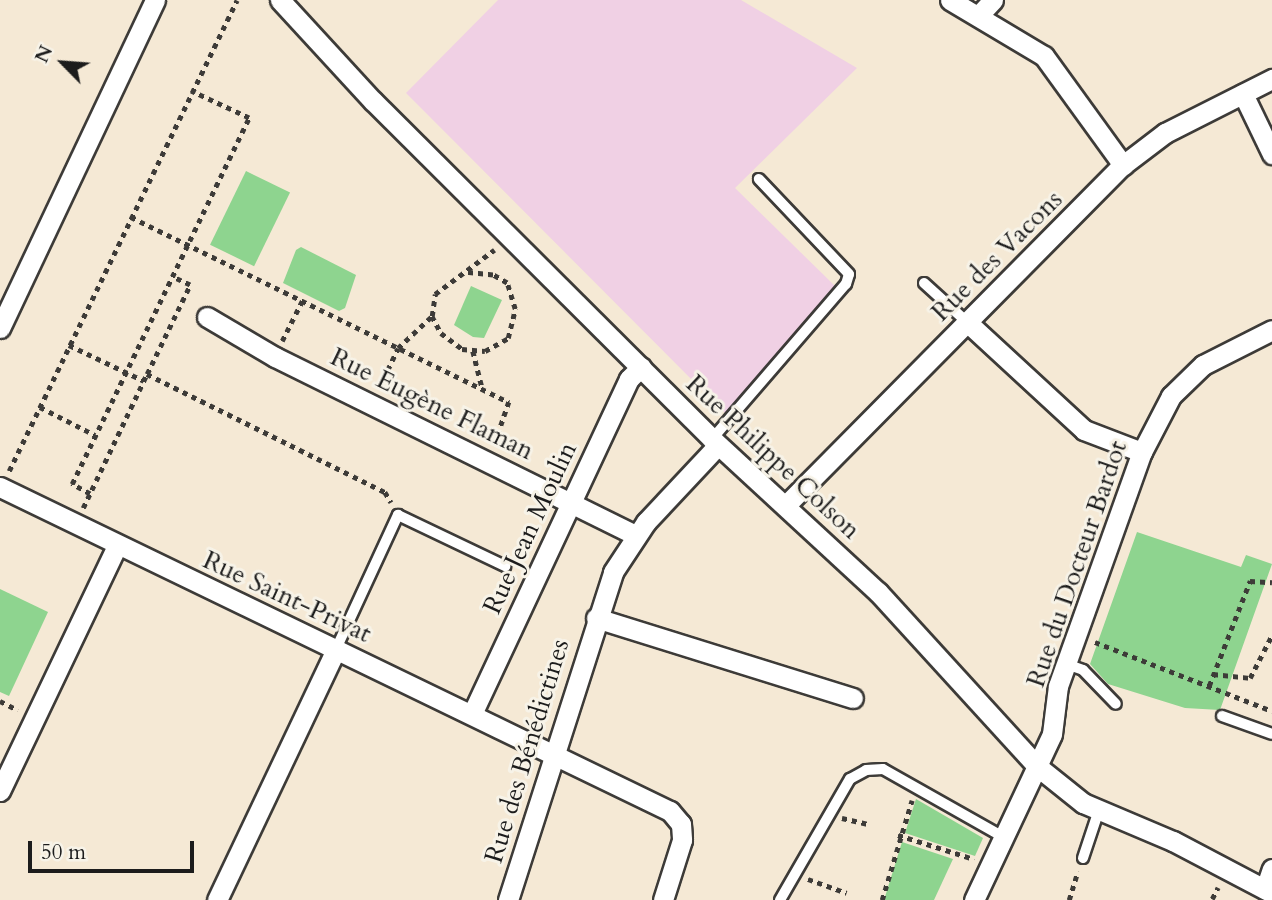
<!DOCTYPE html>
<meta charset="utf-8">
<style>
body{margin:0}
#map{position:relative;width:1272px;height:900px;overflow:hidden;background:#f5e9d5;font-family:Cardo,serif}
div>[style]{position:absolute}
.built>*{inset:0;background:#f0d0e4}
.green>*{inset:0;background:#8ed48f;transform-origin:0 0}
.path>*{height:4.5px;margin-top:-2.25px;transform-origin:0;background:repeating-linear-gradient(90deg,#3d3b38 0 5px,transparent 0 10px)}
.roads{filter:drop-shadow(2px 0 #3d3b38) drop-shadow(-2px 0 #3d3b38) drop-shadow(0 2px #3d3b38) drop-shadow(0 -2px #3d3b38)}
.lane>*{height:10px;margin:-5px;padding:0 5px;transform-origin:5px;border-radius:5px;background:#fff}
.street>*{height:19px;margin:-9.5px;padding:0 9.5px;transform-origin:9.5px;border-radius:9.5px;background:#fff}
span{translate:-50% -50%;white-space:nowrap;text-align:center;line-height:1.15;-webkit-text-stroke:6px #f7f3e8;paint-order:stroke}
.street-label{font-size:26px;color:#1c1c1c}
.north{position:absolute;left:28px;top:28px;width:70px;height:70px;-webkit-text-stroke:5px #f7f3e8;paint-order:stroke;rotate:295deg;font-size:19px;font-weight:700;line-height:28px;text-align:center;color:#1c1c1c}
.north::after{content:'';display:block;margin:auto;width:24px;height:32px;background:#1c1c1c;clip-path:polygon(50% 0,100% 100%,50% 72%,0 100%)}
.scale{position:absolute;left:28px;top:841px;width:166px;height:32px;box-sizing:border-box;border:4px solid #1c1c1c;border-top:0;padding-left:9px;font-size:21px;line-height:24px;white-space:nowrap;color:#1c1c1c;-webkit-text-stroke:5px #f7f3e8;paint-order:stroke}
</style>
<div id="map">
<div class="built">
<i style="clip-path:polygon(498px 0,741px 0,857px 68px,735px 188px,836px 287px,725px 413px,406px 93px)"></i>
</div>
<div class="green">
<i style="left:246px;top:171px;width:49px;height:82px;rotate:26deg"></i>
<i style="clip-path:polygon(301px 247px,356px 275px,345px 308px,339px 311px,283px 283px,296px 250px)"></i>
<i style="clip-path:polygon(471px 286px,502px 300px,484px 338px,473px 337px,454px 325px)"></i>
<i style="clip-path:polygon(1137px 532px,1241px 567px,1246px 555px,1272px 564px,1220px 710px,1185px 708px,1108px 684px,1090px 664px)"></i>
<i style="clip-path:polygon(0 589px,48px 612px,9px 696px,0 692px)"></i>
<i style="clip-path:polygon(916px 799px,983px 838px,975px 856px,905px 833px)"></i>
<i style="clip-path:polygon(902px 842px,953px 859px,934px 900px,884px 900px)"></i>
</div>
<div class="path">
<i style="left:131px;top:217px;width:421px;rotate:26.1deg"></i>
<i style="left:509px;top:402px;width:46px;rotate:108.8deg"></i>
<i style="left:432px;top:316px;width:19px;rotate:62deg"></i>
<i style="left:441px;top:333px;width:26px;rotate:37deg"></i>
<i style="left:462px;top:349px;width:23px;rotate:5deg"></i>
<i style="left:485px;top:351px;width:26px;rotate:-29deg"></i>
<i style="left:508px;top:338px;width:30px;rotate:-76deg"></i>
<i style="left:515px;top:309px;width:27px;rotate:-107deg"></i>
<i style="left:507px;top:283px;width:16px;rotate:-150deg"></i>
<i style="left:493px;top:275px;width:29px;rotate:-174deg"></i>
<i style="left:282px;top:341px;width:45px;rotate:-63.4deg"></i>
<i style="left:69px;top:345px;width:83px;rotate:25.6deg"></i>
<i style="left:473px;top:351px;width:38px;rotate:76deg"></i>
<i style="left:147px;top:374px;width:99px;rotate:-64.2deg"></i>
<i style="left:190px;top:285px;width:19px;rotate:-155deg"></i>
<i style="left:379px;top:388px;width:44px;rotate:-64.6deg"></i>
<i style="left:398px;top:348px;width:47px;rotate:-43.3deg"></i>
<i style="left:432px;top:316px;width:22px;rotate:-82deg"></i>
<i style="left:435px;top:294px;width:74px;rotate:-36.7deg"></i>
<i style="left:40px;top:407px;width:62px;rotate:27deg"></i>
<i style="left:9px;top:471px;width:523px;rotate:-64.17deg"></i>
<i style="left:90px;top:494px;width:21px;rotate:-151deg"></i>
<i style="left:72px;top:484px;width:407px;rotate:-64.2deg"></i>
<i style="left:249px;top:118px;width:64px;rotate:-155deg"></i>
<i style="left:83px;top:508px;width:148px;rotate:-64.5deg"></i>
<i style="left:147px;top:374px;width:266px;rotate:26.4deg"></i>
<i style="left:385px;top:492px;width:12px;rotate:59deg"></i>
<i style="left:1095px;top:642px;width:190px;rotate:21.3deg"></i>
<i style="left:1213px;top:674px;width:37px;rotate:6deg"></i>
<i style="left:1250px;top:678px;width:48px;rotate:-62.9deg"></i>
<i style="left:1209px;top:686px;width:113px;rotate:-68.7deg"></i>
<i style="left:1250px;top:581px;width:22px;rotate:3deg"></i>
<i style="left:0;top:701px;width:20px;rotate:27deg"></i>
<i style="left:842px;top:818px;width:28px;rotate:13deg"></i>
<i style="left:898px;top:835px;width:80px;rotate:17.5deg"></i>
<i style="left:808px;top:879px;width:41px;rotate:19.7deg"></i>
<i style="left:1212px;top:899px;width:13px;rotate:-63deg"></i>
<i style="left:882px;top:900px;width:104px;rotate:-73.3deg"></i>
<i style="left:1069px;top:900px;width:30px;rotate:-73deg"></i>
</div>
<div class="roads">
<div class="lane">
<i style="left:924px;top:283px;width:58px;rotate:42.2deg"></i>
<i style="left:712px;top:439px;width:205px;rotate:-49.2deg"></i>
<i style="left:846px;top:284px;width:10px;rotate:-73deg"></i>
<i style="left:849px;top:274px;width:131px;rotate:-133.5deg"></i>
<i style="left:336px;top:649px;width:148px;rotate:-65.2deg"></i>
<i style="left:398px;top:515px;width:119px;rotate:25.5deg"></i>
<i style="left:1066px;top:664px;width:18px;rotate:19deg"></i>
<i style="left:1083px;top:670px;width:47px;rotate:45.9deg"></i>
<i style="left:1222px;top:716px;width:53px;rotate:19.8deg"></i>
<i style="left:1083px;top:858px;width:51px;rotate:-71.6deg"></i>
<i style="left:780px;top:900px;width:140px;rotate:-60deg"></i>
<i style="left:850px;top:779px;width:18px;rotate:-29deg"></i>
<i style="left:866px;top:770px;width:17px;rotate:-3deg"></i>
<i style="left:883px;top:769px;width:138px;rotate:29.5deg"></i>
</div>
<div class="street">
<i style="left:280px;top:0;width:137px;rotate:47.4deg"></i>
<i style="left:373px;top:101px;width:479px;rotate:44.9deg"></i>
<i style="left:712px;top:439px;width:226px;rotate:42.7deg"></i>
<i style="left:878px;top:592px;width:237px;rotate:47.6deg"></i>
<i style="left:1038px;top:767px;width:58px;rotate:38.7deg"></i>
<i style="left:1083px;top:803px;width:98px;rotate:22.9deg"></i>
<i style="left:1173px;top:841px;width:112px;rotate:27.7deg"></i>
<i style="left:950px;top:0;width:109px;rotate:30.8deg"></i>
<i style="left:1044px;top:56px;width:135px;rotate:54.1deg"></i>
<i style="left:978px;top:16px;width:22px;rotate:-47deg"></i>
<i style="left:1243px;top:94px;width:67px;rotate:64.2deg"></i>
<i style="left:207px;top:317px;width:79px;rotate:30.5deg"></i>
<i style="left:275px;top:357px;width:402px;rotate:26.3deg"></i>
<i style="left:967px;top:322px;width:159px;rotate:42.7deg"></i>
<i style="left:1084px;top:430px;width:62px;rotate:20.8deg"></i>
<i style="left:0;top:328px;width:363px;rotate:-64.7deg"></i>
<i style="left:0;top:487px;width:744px;rotate:25.81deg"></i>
<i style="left:670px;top:811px;width:17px;rotate:50deg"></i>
<i style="left:681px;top:824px;width:16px;rotate:86deg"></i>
<i style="left:682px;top:840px;width:63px;rotate:107.6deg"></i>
<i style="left:786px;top:505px;width:479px;rotate:-45.3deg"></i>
<i style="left:1123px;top:165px;width:53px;rotate:-37.3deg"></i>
<i style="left:1165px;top:133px;width:120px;rotate:-26.8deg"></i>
<i style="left:596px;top:618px;width:269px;rotate:17.3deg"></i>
<i style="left:472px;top:714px;width:370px;rotate:-64.9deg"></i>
<i style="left:629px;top:379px;width:17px;rotate:-45deg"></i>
<i style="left:0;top:791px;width:272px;rotate:-64.5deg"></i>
<i style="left:1265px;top:889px;width:21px;rotate:-71deg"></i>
<i style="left:217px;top:900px;width:278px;rotate:-64.6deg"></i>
<i style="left:508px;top:900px;width:344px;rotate:-72.2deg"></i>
<i style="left:613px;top:572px;width:60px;rotate:-56.6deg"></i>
<i style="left:646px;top:522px;width:105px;rotate:-46.9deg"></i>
<i style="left:974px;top:900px;width:183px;rotate:-64.8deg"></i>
<i style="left:1052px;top:734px;width:48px;rotate:-82.9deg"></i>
<i style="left:1058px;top:686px;width:249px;rotate:-70.3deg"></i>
<i style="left:1142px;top:452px;width:63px;rotate:-62.6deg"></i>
<i style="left:1171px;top:396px;width:45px;rotate:-44.1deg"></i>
<i style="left:1203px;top:365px;width:77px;rotate:-26.9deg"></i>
</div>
</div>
<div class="street-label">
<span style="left:997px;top:256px;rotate:-45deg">Rue des Vacons</span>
<span style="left:432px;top:404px;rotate:26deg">Rue Eugène Flaman</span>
<span style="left:773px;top:457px;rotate:43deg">Rue Philippe Colson</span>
<span style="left:530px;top:528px;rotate:-65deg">Rue Jean Moulin</span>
<span style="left:1077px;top:564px;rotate:-71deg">Rue du Docteur Bardot</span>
<span style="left:287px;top:597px;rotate:25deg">Rue Saint-Privat</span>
<span style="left:527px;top:751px;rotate:-73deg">Rue des Bénédictines</span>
</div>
<div class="north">N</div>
<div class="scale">50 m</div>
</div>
